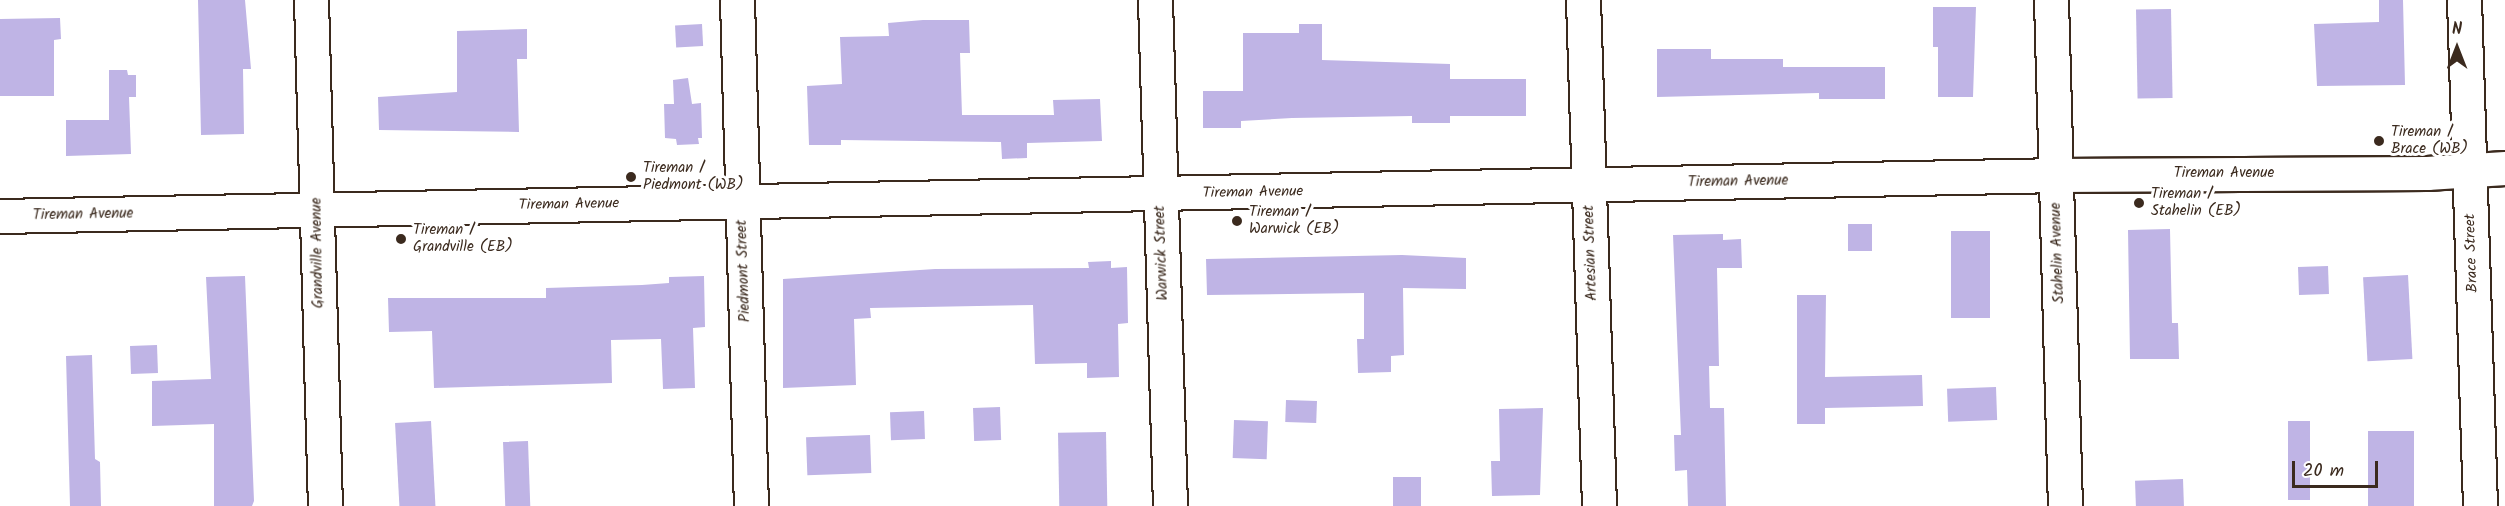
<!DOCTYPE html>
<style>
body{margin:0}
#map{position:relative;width:2505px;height:506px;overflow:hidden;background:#fff;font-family:Kalam,sans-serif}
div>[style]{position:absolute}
.building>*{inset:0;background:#bfb4e5;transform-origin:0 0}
.roads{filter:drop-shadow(2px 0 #3b2a1e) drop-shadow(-2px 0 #3b2a1e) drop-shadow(0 2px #3b2a1e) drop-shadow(0 -2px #3b2a1e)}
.minor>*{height:33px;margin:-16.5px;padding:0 16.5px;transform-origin:16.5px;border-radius:16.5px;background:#fff}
.dots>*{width:16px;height:16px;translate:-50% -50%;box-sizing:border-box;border:3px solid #fff;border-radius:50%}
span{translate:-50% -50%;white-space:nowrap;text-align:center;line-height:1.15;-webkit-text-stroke:6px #fff;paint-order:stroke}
.poi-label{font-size:15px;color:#3b2a1e}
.left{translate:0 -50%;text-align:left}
.street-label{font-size:15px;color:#3b2a1e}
.north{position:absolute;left:2427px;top:18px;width:60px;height:60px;-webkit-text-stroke:4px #fff;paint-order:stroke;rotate:0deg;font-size:16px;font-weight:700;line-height:24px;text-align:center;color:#3b2a1e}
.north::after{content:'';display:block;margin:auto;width:21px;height:27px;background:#3b2a1e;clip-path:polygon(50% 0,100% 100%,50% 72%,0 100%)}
.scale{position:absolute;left:2292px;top:461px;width:86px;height:27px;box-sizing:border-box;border:3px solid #3b2a1e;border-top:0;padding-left:8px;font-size:18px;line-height:21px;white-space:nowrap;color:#3b2a1e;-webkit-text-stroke:4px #fff;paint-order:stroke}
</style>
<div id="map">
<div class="building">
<i style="clip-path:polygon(198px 0,245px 0,251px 69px,243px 69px,244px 134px,201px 135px)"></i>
<i style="clip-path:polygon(2379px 0,2403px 0,2405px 85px,2317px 86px,2314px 24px,2379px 22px)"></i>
<i style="clip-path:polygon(1933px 7px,1976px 7px,1973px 97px,1938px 97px,1938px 47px,1933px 47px)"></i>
<i style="left:2171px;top:9px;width:89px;height:35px;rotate:89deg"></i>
<i style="clip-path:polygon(60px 18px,61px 39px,54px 40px,54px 96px,0 96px,0 19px)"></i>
<i style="clip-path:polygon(923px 20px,969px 20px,970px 53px,960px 53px,962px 115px,1054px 115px,1053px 100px,1100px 99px,1102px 141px,1027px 143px,1027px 158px,1002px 159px,1001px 142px,841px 140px,841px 145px,809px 145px,807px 86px,842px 84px,840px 37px,889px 36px,888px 23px)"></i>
<i style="left:702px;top:24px;width:22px;height:27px;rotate:87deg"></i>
<i style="clip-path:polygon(1299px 24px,1322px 24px,1322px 60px,1450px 64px,1450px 79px,1526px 79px,1526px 116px,1450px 116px,1450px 123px,1412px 123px,1412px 116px,1292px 118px,1241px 121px,1241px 128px,1203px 128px,1203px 91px,1243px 91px,1243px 33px,1299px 33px)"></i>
<i style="clip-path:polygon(527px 29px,527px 59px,517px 59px,519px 132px,379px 130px,378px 97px,457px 92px,457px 31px)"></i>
<i style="clip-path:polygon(1657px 49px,1711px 49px,1711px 59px,1783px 59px,1783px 67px,1885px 67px,1885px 99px,1819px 99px,1819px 93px,1657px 97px)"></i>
<i style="clip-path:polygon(109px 70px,127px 70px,128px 75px,136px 75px,136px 97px,129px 97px,131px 154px,66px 156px,66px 120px,109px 120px)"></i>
<i style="clip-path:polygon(688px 78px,692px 104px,701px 103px,702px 138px,698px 138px,699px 144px,677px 145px,676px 139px,665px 138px,664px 104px,674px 104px,673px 80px)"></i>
<i style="left:1848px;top:224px;width:24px;height:27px"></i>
<i style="clip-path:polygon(2170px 229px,2172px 323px,2178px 323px,2179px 359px,2130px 359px,2128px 230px)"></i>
<i style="left:1990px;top:231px;width:87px;height:39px;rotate:90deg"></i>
<i style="clip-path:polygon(1723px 234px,1723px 240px,1741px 239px,1742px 268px,1717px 268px,1719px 366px,1709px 366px,1710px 408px,1724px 408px,1726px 506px,1688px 506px,1687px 470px,1675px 471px,1674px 435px,1681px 435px,1673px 235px)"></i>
<i style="clip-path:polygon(1402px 255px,1466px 258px,1466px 289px,1403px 288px,1404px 355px,1391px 356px,1391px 372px,1358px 373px,1357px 339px,1364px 339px,1364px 293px,1207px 295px,1206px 259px)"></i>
<i style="clip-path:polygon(1111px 261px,1111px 268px,1127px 267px,1128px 323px,1118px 324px,1119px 377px,1087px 378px,1087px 363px,1035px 364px,1033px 305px,870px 308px,871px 318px,854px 319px,856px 385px,783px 388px,783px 279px,935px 269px,1089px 268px,1088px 262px)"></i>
<i style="left:2328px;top:266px;width:28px;height:30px;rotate:88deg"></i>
<i style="left:2408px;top:275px;width:84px;height:45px;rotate:87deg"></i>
<i style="clip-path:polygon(245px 276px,254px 501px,252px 506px,214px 506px,214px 424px,152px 426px,152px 381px,211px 379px,206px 277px)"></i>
<i style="clip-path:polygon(704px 276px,705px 327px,693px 328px,695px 388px,663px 389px,661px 339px,611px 340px,612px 383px,434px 388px,432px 331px,389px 332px,388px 298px,546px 298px,546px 288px,642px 285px,669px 283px,669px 277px)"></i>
<i style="clip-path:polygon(1797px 295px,1826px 295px,1825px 377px,1922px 375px,1923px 406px,1825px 408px,1825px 424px,1797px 424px)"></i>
<i style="left:157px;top:345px;width:28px;height:27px;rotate:88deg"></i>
<i style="clip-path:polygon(92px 355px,95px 459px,100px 462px,101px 506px,70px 506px,66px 356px)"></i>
<i style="left:1996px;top:387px;width:33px;height:49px;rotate:88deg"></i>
<i style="left:1286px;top:400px;width:31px;height:22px;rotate:2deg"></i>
<i style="left:1000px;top:407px;width:33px;height:27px;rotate:88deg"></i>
<i style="clip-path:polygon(1543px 408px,1540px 495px,1492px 496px,1491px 461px,1500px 461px,1499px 409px)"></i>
<i style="left:924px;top:411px;width:28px;height:34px;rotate:88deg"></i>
<i style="left:1234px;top:420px;width:34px;height:38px;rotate:2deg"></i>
<i style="left:431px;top:421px;width:85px;height:36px;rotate:87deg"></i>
<i style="left:2288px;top:421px;width:22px;height:79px"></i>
<i style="left:2368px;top:431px;width:46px;height:75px"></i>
<i style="left:1106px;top:432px;width:74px;height:48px;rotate:89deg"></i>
<i style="left:870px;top:435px;width:38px;height:64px;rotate:88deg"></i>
<i style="left:528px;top:441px;width:65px;height:25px;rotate:88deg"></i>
<i style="left:1393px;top:477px;width:28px;height:29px"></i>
<i style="left:2183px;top:479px;width:27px;height:48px;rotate:88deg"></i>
</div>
<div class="roads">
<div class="minor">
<i style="left:311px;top:0;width:506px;rotate:88.42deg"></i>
<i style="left:737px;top:0;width:506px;rotate:88.42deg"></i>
<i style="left:1155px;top:0;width:506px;rotate:88.3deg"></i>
<i style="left:1583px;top:0;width:506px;rotate:88.19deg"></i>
<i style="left:2051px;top:0;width:506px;rotate:88.42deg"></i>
<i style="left:2464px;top:0;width:506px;rotate:88.19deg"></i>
<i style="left:0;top:216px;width:2056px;rotate:-1.14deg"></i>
<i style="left:2056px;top:175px;width:371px;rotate:-0.3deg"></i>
<i style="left:2427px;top:173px;width:78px;rotate:-3.7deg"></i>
</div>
</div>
<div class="dots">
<i style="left:2379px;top:141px;background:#3b2a1e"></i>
<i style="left:631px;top:177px;background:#3b2a1e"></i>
<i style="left:2139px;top:203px;background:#3b2a1e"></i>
<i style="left:1237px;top:221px;background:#3b2a1e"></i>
<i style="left:401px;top:239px;background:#3b2a1e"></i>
</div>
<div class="poi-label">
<span class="left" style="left:2391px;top:141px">Tireman /<br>Brace (WB)</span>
<span class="left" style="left:643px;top:177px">Tireman /<br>Piedmont (WB)</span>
<span class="left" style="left:2151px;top:203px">Tireman /<br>Stahelin (EB)</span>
<span class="left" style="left:1249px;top:221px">Tireman /<br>Warwick (EB)</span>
<span class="left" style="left:413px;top:239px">Tireman /<br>Grandville (EB)</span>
</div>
<div class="street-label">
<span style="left:2224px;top:174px">Tireman Avenue</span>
<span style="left:1738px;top:182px;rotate:-1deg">Tireman Avenue</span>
<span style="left:1253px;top:193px;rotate:-1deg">Tireman Avenue</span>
<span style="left:569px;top:205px;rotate:-1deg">Tireman Avenue</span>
<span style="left:83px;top:215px;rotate:-1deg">Tireman Avenue</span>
<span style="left:318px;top:253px;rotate:-91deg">Grandville Avenue</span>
<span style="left:1162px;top:253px;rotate:-92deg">Warwick Street</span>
<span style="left:1591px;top:253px;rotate:-92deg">Artesian Street</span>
<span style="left:2058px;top:253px;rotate:-92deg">Stahelin Avenue</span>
<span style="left:2472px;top:253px;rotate:-92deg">Brace Street</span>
<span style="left:744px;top:271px;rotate:-92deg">Piedmont Street</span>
</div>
<div class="north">N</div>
<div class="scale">20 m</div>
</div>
